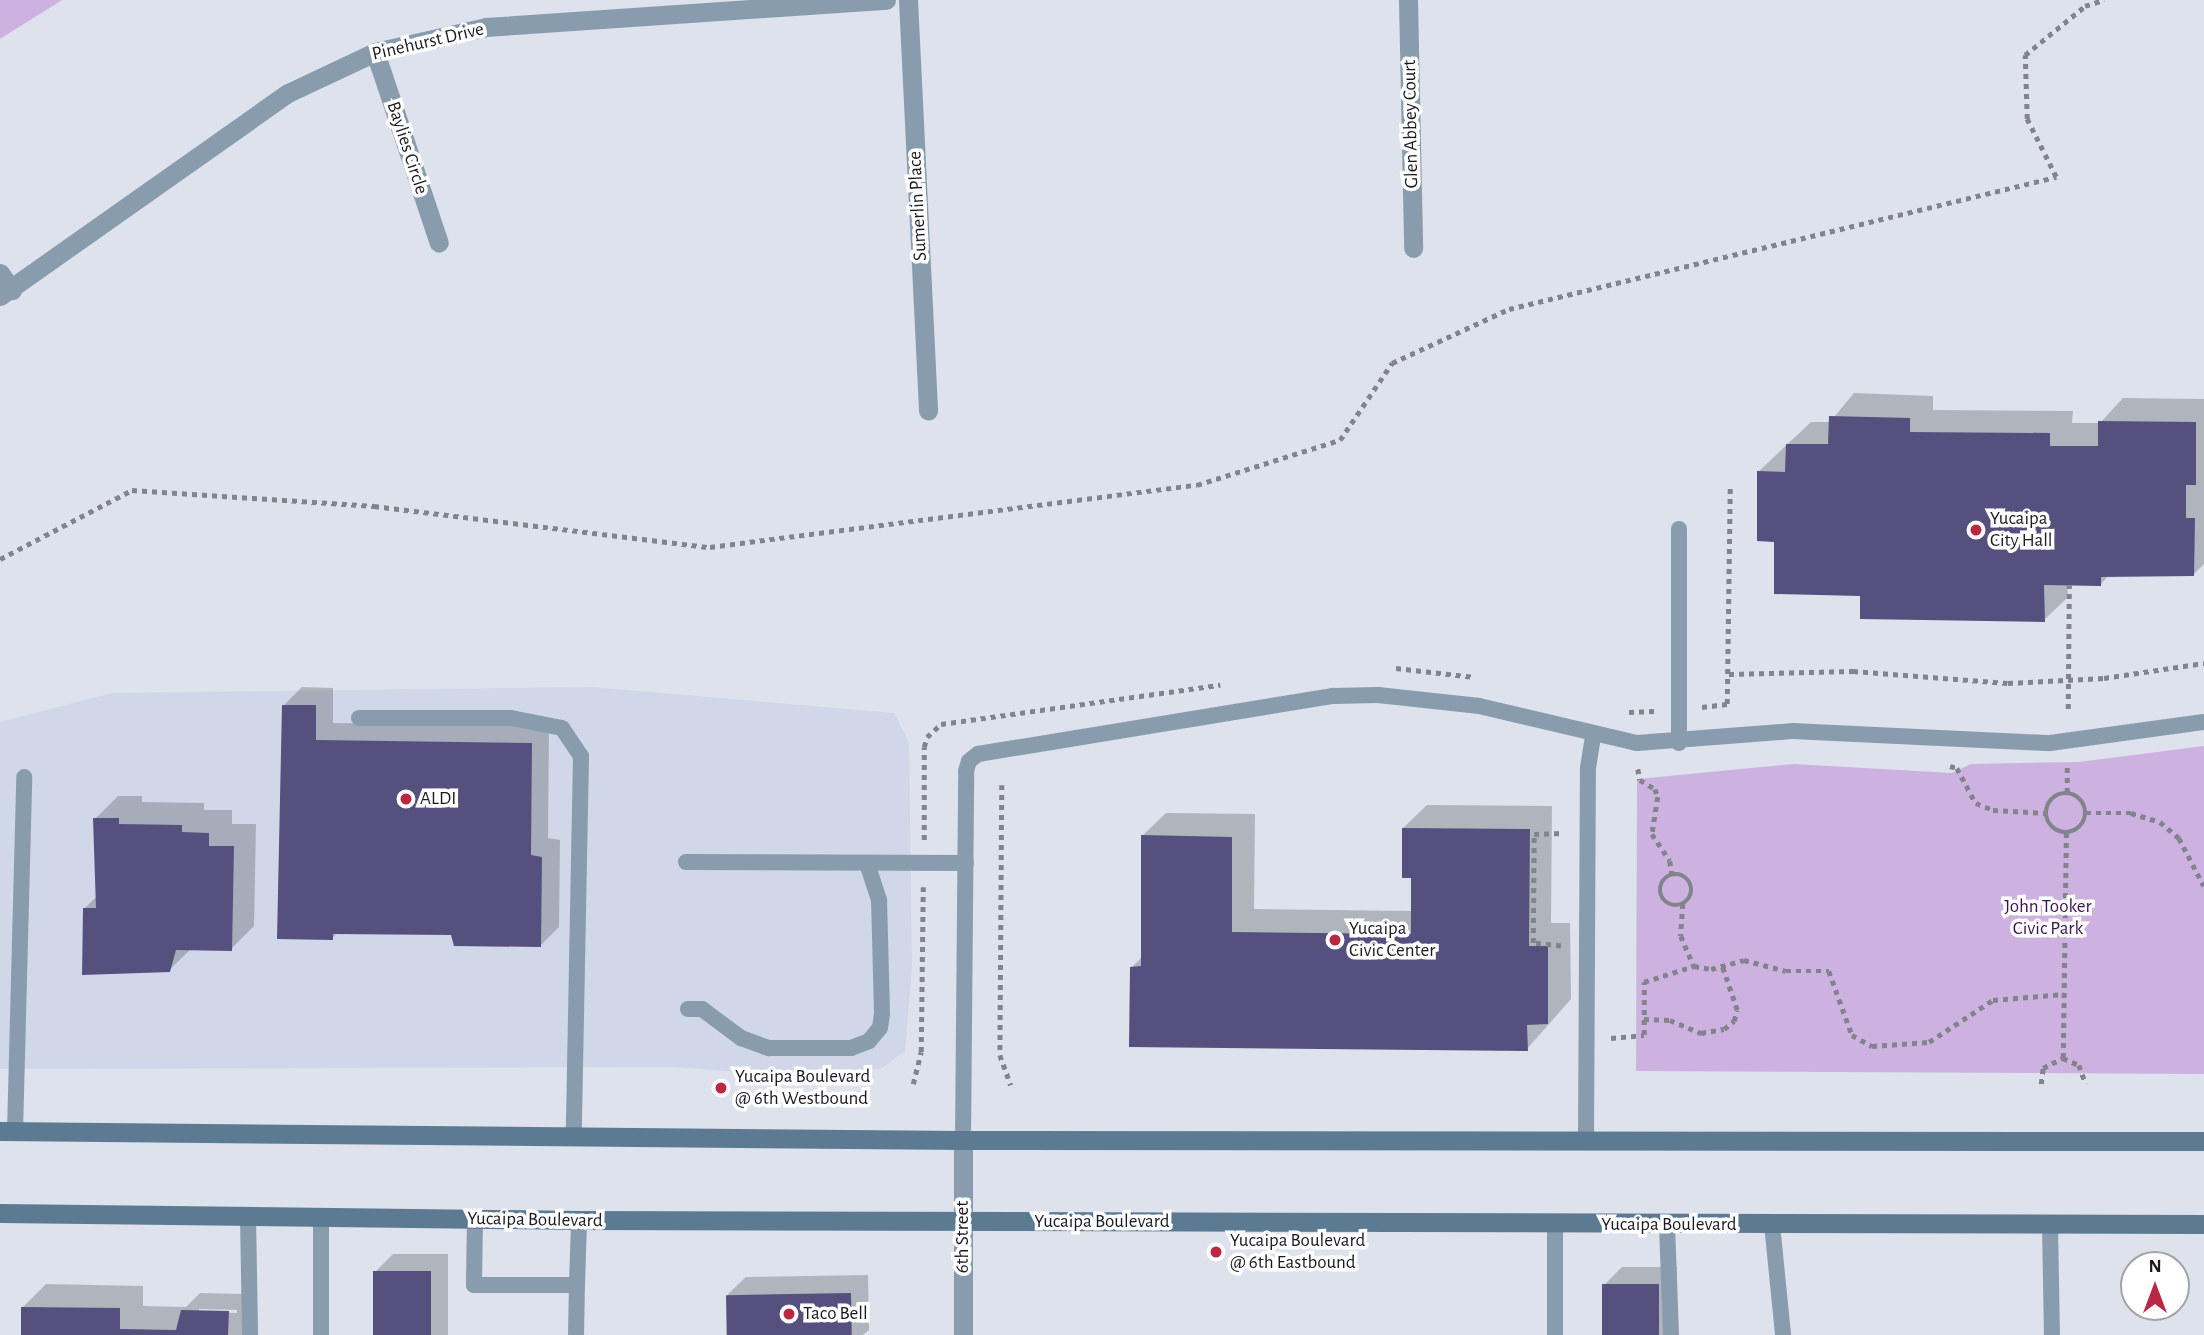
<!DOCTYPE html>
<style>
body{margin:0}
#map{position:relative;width:2204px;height:1335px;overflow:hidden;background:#dde2ec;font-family:"Alegreya Sans",sans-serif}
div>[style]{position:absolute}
.built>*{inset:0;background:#d0d7e8}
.green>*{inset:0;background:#cdb2e1}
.shadow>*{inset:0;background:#0003}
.building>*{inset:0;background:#56507f;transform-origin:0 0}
.path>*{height:4.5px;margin-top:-2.25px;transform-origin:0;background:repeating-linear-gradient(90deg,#81848b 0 5px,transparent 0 10px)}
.path>.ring{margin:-2.25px;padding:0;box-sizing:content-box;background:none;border:4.5px solid #81848b;border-radius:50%}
.service>*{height:16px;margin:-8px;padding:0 8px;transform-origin:8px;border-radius:8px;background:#889cad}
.minor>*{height:19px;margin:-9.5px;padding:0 9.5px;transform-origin:9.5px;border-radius:9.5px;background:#889cad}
.secondary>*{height:19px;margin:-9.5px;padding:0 9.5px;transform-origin:9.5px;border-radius:9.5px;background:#5d7a93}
.dots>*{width:19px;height:19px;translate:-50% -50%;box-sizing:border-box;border:4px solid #fff;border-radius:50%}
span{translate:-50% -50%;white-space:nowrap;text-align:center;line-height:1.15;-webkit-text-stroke:7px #fff;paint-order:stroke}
.street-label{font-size:19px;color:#191a1e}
.poi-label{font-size:19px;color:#191a1e}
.left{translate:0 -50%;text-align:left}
.park-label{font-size:19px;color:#3b1550}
.north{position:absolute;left:2120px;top:1251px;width:70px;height:70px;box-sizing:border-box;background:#fff;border:2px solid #a3a3a5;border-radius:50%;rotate:0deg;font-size:19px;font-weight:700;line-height:28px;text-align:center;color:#191a1e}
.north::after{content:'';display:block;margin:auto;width:24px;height:32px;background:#b92742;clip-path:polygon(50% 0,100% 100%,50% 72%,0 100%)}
</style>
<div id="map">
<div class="built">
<i style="clip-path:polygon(591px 687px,894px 713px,909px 743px,912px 968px,905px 1051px,882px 1068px,818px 1078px,675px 1067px,0 1069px,0 722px,112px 693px)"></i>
</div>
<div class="green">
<i style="clip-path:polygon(0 0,62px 0,0 39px)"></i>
<i style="clip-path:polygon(2204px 746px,2204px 1074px,1636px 1071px,1637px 779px,1794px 764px,1952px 773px,1971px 764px,2079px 762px)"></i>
</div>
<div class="shadow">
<i style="clip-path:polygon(1854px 393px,1933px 396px,1933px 410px,2073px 411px,2072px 423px,2100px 423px,2123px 398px,2204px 399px,2204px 564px,2193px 575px,2109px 575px,2101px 584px,2067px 584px,2068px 597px,2044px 620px,1862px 594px,1776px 541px,1759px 471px,1811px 422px,1830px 422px)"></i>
<i style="clip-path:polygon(302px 687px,333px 688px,333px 723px,549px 725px,548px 838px,560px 840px,559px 927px,541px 945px,452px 933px,338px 932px,332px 938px,284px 705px)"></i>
<i style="clip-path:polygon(118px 796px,142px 796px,142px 802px,204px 803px,204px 810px,232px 810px,232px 824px,256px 824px,254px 926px,231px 949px,191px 949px,169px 970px,83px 974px,84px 909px,97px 896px,95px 819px)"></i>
<i style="clip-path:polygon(1427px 805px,1552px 806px,1551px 923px,1570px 923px,1571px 999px,1527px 1049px,1132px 967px,1142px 957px,1142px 836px,1166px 813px,1255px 814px,1254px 909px,1413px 911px,1412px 876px,1403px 828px)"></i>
<i style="clip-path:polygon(393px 1254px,448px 1254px,448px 1335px,375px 1335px,375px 1272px)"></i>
<i style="clip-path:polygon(1622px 1267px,1677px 1267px,1677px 1335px,1605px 1335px,1604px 1285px)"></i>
<i style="clip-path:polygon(868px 1275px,869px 1330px,863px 1335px,728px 1335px,728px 1294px,746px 1277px)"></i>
<i style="clip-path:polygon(evenodd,46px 1284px,143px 1286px,143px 1306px,186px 1307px,200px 1293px,246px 1294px,245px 1335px,22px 1335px,23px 1307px,46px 1284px,199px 1309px,237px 1310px,237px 1313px,199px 1312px,199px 1309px)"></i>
</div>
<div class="building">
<i style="clip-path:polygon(1829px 416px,1910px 418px,1910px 432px,2050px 433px,2050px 446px,2098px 446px,2098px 421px,2196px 422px,2196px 485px,2186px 485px,2186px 518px,2195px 518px,2194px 576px,2101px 577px,2101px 586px,2044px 585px,2045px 622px,1860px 619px,1860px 596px,1774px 594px,1774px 542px,1757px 541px,1757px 471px,1785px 472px,1786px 444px,1828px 444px)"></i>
<i style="clip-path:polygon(282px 705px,316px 705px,316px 740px,532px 743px,531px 855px,542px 857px,541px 947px,454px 946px,451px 935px,333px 934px,333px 940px,277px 939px)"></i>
<i style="clip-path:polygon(93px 818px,119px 818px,119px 824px,182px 825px,182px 832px,209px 833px,209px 846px,234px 846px,232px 951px,176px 950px,170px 972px,82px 975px,83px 908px,96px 908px)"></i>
<i style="clip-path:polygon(1402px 828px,1530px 829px,1529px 946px,1548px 946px,1548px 1024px,1527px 1025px,1528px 1051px,1129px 1047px,1130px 967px,1141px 966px,1141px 835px,1232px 837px,1232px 932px,1411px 934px,1411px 878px,1402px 878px)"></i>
<i style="left:431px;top:1271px;width:64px;height:58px;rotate:90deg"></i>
<i style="left:1602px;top:1284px;width:57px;height:51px"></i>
<i style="left:851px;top:1293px;width:42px;height:125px;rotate:89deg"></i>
<i style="clip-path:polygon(21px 1307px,120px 1308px,120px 1329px,176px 1330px,181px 1310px,229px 1311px,228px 1335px,21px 1335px)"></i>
</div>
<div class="path">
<i style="left:0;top:559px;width:149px;rotate:-27.6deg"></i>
<i style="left:132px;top:490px;width:243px;rotate:3.8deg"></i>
<i style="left:374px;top:506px;width:338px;rotate:7deg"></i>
<i style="left:710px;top:547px;width:491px;rotate:-7.3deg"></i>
<i style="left:1197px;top:485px;width:150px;rotate:-17.5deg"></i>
<i style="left:1340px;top:440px;width:93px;rotate:-56deg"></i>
<i style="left:1392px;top:363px;width:129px;rotate:-24.8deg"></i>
<i style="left:1509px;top:309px;width:563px;rotate:-13.57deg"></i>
<i style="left:2056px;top:177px;width:65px;rotate:-116.6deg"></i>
<i style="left:2027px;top:119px;width:64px;rotate:-91.8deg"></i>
<i style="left:2025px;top:55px;width:77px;rotate:-39.2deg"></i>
<i style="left:2085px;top:6px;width:20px;rotate:-18deg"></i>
<i style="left:1396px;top:668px;width:79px;rotate:6.6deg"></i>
<i style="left:1729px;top:674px;width:124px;rotate:-1.4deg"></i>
<i style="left:1853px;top:671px;width:155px;rotate:4.4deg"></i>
<i style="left:2008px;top:683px;width:96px;rotate:-3deg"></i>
<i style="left:2104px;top:678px;width:101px;rotate:-8.5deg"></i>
<i style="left:1702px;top:707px;width:25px;rotate:-7deg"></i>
<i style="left:1727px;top:704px;width:218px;rotate:-89.2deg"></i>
<i style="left:2068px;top:709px;width:124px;rotate:-89.5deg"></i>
<i style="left:1629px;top:712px;width:26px;rotate:-2deg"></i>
<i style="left:1950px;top:766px;width:7px;rotate:16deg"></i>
<i style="left:1957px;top:768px;width:40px;rotate:62deg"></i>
<i style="left:1976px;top:803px;width:18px;rotate:22deg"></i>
<i style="left:1993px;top:810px;width:53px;rotate:3.2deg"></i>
<i style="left:1638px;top:769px;width:11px;rotate:80deg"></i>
<i style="left:1640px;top:780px;width:17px;rotate:31deg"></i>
<i style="left:1655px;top:789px;width:9px;rotate:69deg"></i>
<i style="left:1658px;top:797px;width:37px;rotate:99deg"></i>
<i style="left:1652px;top:834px;width:32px;rotate:56deg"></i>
<i style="left:1670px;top:861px;width:13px;rotate:81deg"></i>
<i style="left:1002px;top:785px;width:270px;rotate:90.4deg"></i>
<i style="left:1000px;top:1055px;width:32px;rotate:70deg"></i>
<i style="left:2067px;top:793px;width:27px;rotate:-90deg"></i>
<i class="ring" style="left:2046px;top:793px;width:35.5px;height:35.5px"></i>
<i style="left:2086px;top:813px;width:45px"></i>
<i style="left:2131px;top:813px;width:30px;rotate:17deg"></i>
<i style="left:2160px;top:822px;width:25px;rotate:40deg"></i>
<i style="left:2179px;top:838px;width:54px;rotate:62.5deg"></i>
<i style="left:924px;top:840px;width:93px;rotate:-90deg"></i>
<i style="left:924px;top:747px;width:10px;rotate:-73deg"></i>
<i style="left:927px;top:737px;width:19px;rotate:-43deg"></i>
<i style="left:941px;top:724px;width:282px;rotate:-8deg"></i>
<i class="ring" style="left:1660px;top:874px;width:27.5px;height:27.5px"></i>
<i style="left:1683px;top:904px;width:32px;rotate:94deg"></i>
<i style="left:1681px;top:936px;width:33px;rotate:67deg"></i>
<i style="left:1694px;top:966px;width:17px;rotate:10deg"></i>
<i style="left:1711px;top:969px;width:34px;rotate:-15deg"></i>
<i style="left:1744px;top:960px;width:43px;rotate:14.7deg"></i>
<i style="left:1786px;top:971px;width:43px"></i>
<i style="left:1829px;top:971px;width:68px;rotate:70.2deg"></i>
<i style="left:1852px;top:1035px;width:23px;rotate:29deg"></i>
<i style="left:1872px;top:1046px;width:57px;rotate:-4deg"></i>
<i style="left:1929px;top:1042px;width:77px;rotate:-33.3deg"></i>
<i style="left:1993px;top:1000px;width:71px;rotate:-4.8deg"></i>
<i style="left:1561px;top:946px;width:28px;rotate:-174deg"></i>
<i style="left:1533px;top:943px;width:109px;rotate:-89.5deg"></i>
<i style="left:1534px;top:834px;width:29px;rotate:-2deg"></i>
<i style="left:1644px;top:1019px;width:26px;rotate:2deg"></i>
<i style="left:1670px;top:1020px;width:34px;rotate:23deg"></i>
<i style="left:1701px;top:1033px;width:23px;rotate:-10deg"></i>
<i style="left:1724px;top:1029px;width:13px;rotate:-39deg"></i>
<i style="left:1734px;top:1021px;width:11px;rotate:-75deg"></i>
<i style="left:1737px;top:1010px;width:46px;rotate:-108.8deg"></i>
<i style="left:1611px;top:1038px;width:33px;rotate:-5deg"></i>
<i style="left:1644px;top:1035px;width:53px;rotate:-90deg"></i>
<i style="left:1644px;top:982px;width:52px;rotate:-17.7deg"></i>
<i style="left:2063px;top:1058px;width:226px;rotate:-89.2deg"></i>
<i style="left:913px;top:1084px;width:33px;rotate:-76deg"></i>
<i style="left:921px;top:1052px;width:165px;rotate:-89.3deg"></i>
<i style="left:2041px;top:1084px;width:16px;rotate:-83deg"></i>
<i style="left:2043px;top:1068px;width:22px;rotate:-27deg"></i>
<i style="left:2063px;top:1058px;width:17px;rotate:24deg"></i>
<i style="left:2079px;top:1065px;width:20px;rotate:70deg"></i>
</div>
<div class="service">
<i style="left:1679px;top:529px;width:214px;rotate:90deg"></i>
<i style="left:359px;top:718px;width:152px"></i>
<i style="left:511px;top:718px;width:52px;rotate:11.1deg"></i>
<i style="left:562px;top:728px;width:34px;rotate:56deg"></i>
<i style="left:581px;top:756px;width:380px;rotate:91.1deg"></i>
<i style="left:686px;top:862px;width:280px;rotate:0.2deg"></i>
<i style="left:688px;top:1009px;width:14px"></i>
<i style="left:702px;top:1009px;width:49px;rotate:36.6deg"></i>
<i style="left:741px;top:1038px;width:30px;rotate:20deg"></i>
<i style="left:769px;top:1048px;width:82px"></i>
<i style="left:851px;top:1048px;width:19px;rotate:-21deg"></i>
<i style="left:869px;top:1041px;width:17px;rotate:-50deg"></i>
<i style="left:880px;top:1028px;width:15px;rotate:-82deg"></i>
<i style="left:882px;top:1013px;width:113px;rotate:-91.5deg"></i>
<i style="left:879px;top:900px;width:39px;rotate:-108deg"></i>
<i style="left:15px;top:1132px;width:355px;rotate:-88.5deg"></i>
<i style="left:1586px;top:1139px;width:371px;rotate:-89.7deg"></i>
<i style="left:1588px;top:768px;width:32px;rotate:-81deg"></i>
<i style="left:963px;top:1140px;width:369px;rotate:-89.5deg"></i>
<i style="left:966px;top:771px;width:10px;rotate:-73deg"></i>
<i style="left:969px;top:761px;width:11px;rotate:-38deg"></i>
<i style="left:978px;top:754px;width:360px;rotate:-9.3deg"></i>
<i style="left:1333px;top:696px;width:45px;rotate:-1.3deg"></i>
<i style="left:1378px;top:695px;width:102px;rotate:6.2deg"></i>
<i style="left:1479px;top:706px;width:162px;rotate:13.2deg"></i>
<i style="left:1637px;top:743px;width:155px;rotate:-4.4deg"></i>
<i style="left:1792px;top:731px;width:258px;rotate:2.7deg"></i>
<i style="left:2050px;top:743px;width:155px;rotate:-7.8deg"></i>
<i style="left:248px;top:1216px;width:119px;rotate:89deg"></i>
<i style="left:475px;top:1219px;width:66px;rotate:90.9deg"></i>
<i style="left:474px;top:1285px;width:103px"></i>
<i style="left:577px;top:1285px;width:65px;rotate:-88.2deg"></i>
<i style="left:1772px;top:1224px;width:112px;rotate:84.3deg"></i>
<i style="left:2050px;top:1224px;width:111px;rotate:89deg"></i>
<i style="left:1667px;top:1225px;width:110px;rotate:87.9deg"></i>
<i style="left:321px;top:1335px;width:118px;rotate:-90deg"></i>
<i style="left:576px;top:1335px;width:50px;rotate:-88.9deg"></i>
<i style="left:1555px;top:1335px;width:110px;rotate:-90deg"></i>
</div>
<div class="minor">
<i style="left:908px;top:0;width:411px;rotate:87.2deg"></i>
<i style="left:1408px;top:0;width:248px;rotate:88.8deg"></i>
<i style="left:375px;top:52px;width:201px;rotate:71.5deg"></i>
<i style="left:0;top:273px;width:21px;rotate:55deg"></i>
<i style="left:0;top:296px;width:352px;rotate:-35.2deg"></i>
<i style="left:288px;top:93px;width:96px;rotate:-25.2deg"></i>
<i style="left:375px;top:52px;width:114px;rotate:-12.7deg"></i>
<i style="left:486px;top:27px;width:401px;rotate:-3.9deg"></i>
<i style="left:963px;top:1140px;width:195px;rotate:90deg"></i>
</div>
<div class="secondary">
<i style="left:0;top:1131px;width:963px;rotate:0.54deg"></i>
<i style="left:963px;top:1140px;width:1241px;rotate:0.05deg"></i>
<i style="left:0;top:1213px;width:579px;rotate:0.69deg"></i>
<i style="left:579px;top:1220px;width:1625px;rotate:0.14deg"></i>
</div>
<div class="dots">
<i style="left:1976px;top:530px;background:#b92742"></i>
<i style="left:406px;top:799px;background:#b92742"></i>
<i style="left:1335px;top:940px;background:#b92742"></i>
<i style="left:721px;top:1088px;background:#b92742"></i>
<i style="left:1216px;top:1252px;background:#b92742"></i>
<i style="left:789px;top:1314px;background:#b92742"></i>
</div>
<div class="street-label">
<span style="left:428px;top:42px;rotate:-13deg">Pinehurst Drive</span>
<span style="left:1411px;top:124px;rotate:-91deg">Glen Abbey Court</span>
<span style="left:407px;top:148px;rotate:72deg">Baylies Circle</span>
<span style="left:918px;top:206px;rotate:-93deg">Sumerlin Place</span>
<span style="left:535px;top:1220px;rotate:1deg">Yucaipa Boulevard</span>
<span style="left:1102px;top:1222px">Yucaipa Boulevard</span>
<span style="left:1669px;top:1225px">Yucaipa Boulevard</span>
<span style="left:963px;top:1237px;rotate:-90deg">6th Street</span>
</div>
<div class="poi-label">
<span class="left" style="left:1990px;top:530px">Yucaipa<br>City Hall</span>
<span class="left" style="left:420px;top:799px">ALDI</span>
<span class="left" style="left:1349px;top:940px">Yucaipa<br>Civic Center</span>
<span class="left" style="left:735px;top:1088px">Yucaipa Boulevard<br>@ 6th Westbound</span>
<span class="left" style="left:1230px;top:1252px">Yucaipa Boulevard<br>@ 6th Eastbound</span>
<span class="left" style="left:803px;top:1314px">Taco Bell</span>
</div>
<div class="park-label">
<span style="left:2048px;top:918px">John Tooker<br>Civic Park</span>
</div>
<div class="north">N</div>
</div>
